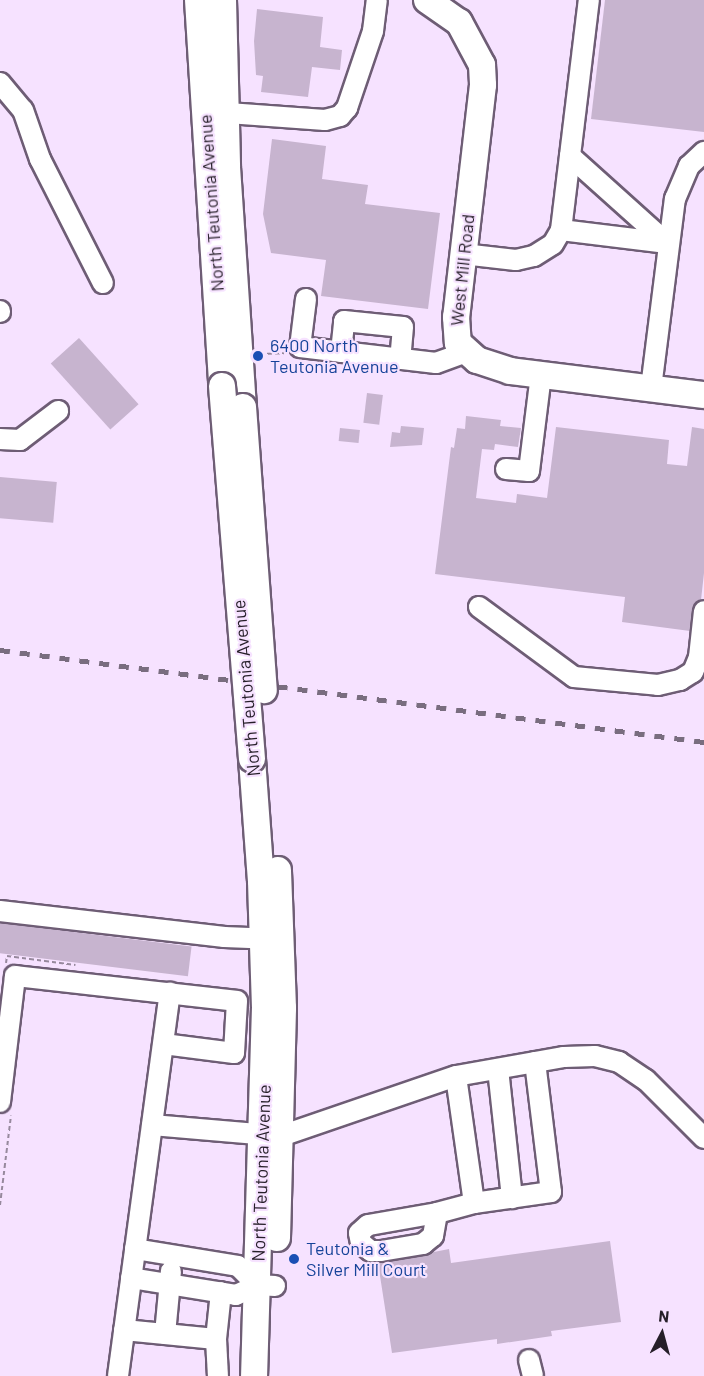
<!DOCTYPE html>
<style>
body{margin:0}
#map{position:relative;width:704px;height:1376px;overflow:hidden;background:#f6e2ff;font-family:Barlow,sans-serif}
div>[style]{position:absolute}
.building>*{inset:0;background:#c7b4cf;transform-origin:0 0}
.path>*{height:2px;margin-top:-1px;transform-origin:0;background:repeating-linear-gradient(90deg,#97899d 0 4.5px,transparent 0 7.5px)}
.roads{filter:drop-shadow(2px 0 #6e5d75) drop-shadow(-2px 0 #6e5d75) drop-shadow(0 2px #6e5d75) drop-shadow(0 -2px #6e5d75)}
.minor>*{height:20px;margin:-10px;padding:0 10px;transform-origin:10px;border-radius:10px;background:#fff}
.major>*{height:26px;margin:-13px;padding:0 13px;transform-origin:13px;border-radius:13px;background:#fff}
.rail>*{height:4.5px;margin-top:-2.25px;transform-origin:0;background:repeating-linear-gradient(90deg,#796d7f 0 10px,transparent 0 20px)}
.bridges{filter:drop-shadow(2px 0 #6e5d75) drop-shadow(-2px 0 #6e5d75) drop-shadow(0 2px #6e5d75) drop-shadow(0 -2px #6e5d75)}
.major-bridge>*{height:26px;margin:-13px;padding:0 13px;transform-origin:13px;border-radius:13px;background:#fff}
.dots>*{width:16px;height:16px;translate:-50% -50%;box-sizing:border-box;border:3px solid #f6e2ff;border-radius:50%}
span{translate:-50% -50%;white-space:nowrap;text-align:center;line-height:1.15;-webkit-text-stroke:4.5px #f6e2ff;paint-order:stroke}
.street-label{font-size:18px;color:#261f29}
.transit-label{font-size:18px;color:#164399}
.left{translate:0 -50%;text-align:left}
.north{position:absolute;left:632px;top:1304px;width:60px;height:60px;-webkit-text-stroke:4px #f6e2ff;paint-order:stroke;rotate:6deg;font-size:16px;font-weight:700;line-height:24px;text-align:center;color:#261f29}
.north::after{content:'';display:block;margin:auto;width:21px;height:27px;background:#261f29;clip-path:polygon(50% 0,100% 100%,50% 72%,0 100%)}
</style>
<div id="map">
<div class="building">
<i style="clip-path:polygon(605px 0,704px 0,704px 132px,591px 119px)"></i>
<i style="clip-path:polygon(257px 9px,323px 17px,320px 47px,342px 50px,340px 70px,312px 67px,308px 97px,261px 92px,263px 76px,256px 75px,254px 41px)"></i>
<i style="clip-path:polygon(272px 139px,326px 146px,322px 179px,368px 185px,365px 204px,440px 213px,428px 309px,321px 296px,326px 260px,271px 253px,263px 214px)"></i>
<i style="left:79px;top:338px;width:89px;height:38px;rotate:48deg"></i>
<i style="left:367px;top:393px;width:16px;height:30px;rotate:7deg"></i>
<i style="clip-path:polygon(466px 416px,501px 420px,500px 426px,521px 428px,518px 447px,495px 444px,494px 450px,482px 449px,476px 498px,516px 503px,517px 494px,547px 498px,556px 427px,669px 440px,667px 464px,687px 466px,692px 427px,704px 429px,704px 573px,701px 600px,692px 609px,690px 631px,622px 622px,625px 597px,435px 574px,451px 447px,454px 448px,457px 428px,465px 429px)"></i>
<i style="clip-path:polygon(401px 426px,424px 428px,422px 445px,390px 447px,392px 432px,400px 433px)"></i>
<i style="left:340px;top:428px;width:20px;height:13px;rotate:6deg"></i>
<i style="left:0;top:477px;width:57px;height:41px;rotate:5deg"></i>
<i style="left:0;top:923px;width:193px;height:30px;rotate:7deg"></i>
<i style="clip-path:polygon(610px 1241px,621px 1322px,551px 1331px,552px 1336px,497px 1344px,497px 1339px,392px 1353px,378px 1263px,449px 1249px,451px 1263px)"></i>
</div>
<div class="path">
<i style="left:260px;top:354px;width:24px;rotate:-2deg"></i>
<i style="left:6px;top:963px;width:7px;rotate:-82deg"></i>
<i style="left:7px;top:956px;width:69px;rotate:7.5deg"></i>
<i style="left:0;top:1205px;width:90px;rotate:-83deg"></i>
</div>
<div class="roads">
<div class="minor">
<i style="left:0;top:83px;width:35px;rotate:50deg"></i>
<i style="left:23px;top:110px;width:52px;rotate:70.9deg"></i>
<i style="left:40px;top:159px;width:139px;rotate:63.1deg"></i>
<i style="left:214px;top:112px;width:111px;rotate:4.1deg"></i>
<i style="left:325px;top:120px;width:16px;rotate:-15deg"></i>
<i style="left:340px;top:116px;width:11px;rotate:-49deg"></i>
<i style="left:347px;top:108px;width:81px;rotate:-71.3deg"></i>
<i style="left:373px;top:31px;width:31px;rotate:-83deg"></i>
<i style="left:570px;top:156px;width:130px;rotate:41.9deg"></i>
<i style="left:561px;top:230px;width:107px;rotate:7deg"></i>
<i style="left:463px;top:254px;width:53px;rotate:6.5deg"></i>
<i style="left:516px;top:260px;width:18px;rotate:-13deg"></i>
<i style="left:534px;top:256px;width:22px;rotate:-32deg"></i>
<i style="left:553px;top:244px;width:16px;rotate:-60deg"></i>
<i style="left:561px;top:230px;width:232px;rotate:-83.1deg"></i>
<i style="left:306px;top:299px;width:48px;rotate:97.1deg"></i>
<i style="left:300px;top:347px;width:137px;rotate:6.7deg"></i>
<i style="left:436px;top:363px;width:32px;rotate:-20deg"></i>
<i style="left:0;top:311px;width:1px;rotate:90deg"></i>
<i style="left:341px;top:352px;width:31px;rotate:-84deg"></i>
<i style="left:344px;top:321px;width:59px;rotate:5.8deg"></i>
<i style="left:403px;top:327px;width:32px;rotate:95deg"></i>
<i style="left:651px;top:388px;width:191px;rotate:-82.8deg"></i>
<i style="left:675px;top:199px;width:36px;rotate:-67deg"></i>
<i style="left:689px;top:166px;width:21px;rotate:-43deg"></i>
<i style="left:0;top:439px;width:20px;rotate:3deg"></i>
<i style="left:20px;top:440px;width:48px;rotate:-37.3deg"></i>
<i style="left:506px;top:469px;width:23px;rotate:5deg"></i>
<i style="left:529px;top:471px;width:97px;rotate:-82.9deg"></i>
<i style="left:479px;top:607px;width:118px;rotate:36.4deg"></i>
<i style="left:574px;top:677px;width:84px;rotate:5.4deg"></i>
<i style="left:658px;top:685px;width:23px;rotate:-13deg"></i>
<i style="left:680px;top:680px;width:15px;rotate:-32deg"></i>
<i style="left:693px;top:672px;width:16px;rotate:-68deg"></i>
<i style="left:699px;top:657px;width:46px;rotate:-83.8deg"></i>
<i style="left:0;top:911px;width:226px;rotate:6.6deg"></i>
<i style="left:224px;top:937px;width:51px;rotate:2.2deg"></i>
<i style="left:535px;top:1062px;width:131px;rotate:83deg"></i>
<i style="left:551px;top:1192px;width:78px;rotate:171.9deg"></i>
<i style="left:474px;top:1203px;width:128px;rotate:-98.1deg"></i>
<i style="left:456px;top:1076px;width:110px;rotate:-10deg"></i>
<i style="left:564px;top:1057px;width:31px;rotate:-2deg"></i>
<i style="left:595px;top:1056px;width:25px;rotate:14deg"></i>
<i style="left:619px;top:1062px;width:32px;rotate:34deg"></i>
<i style="left:646px;top:1080px;width:82px;rotate:45deg"></i>
<i style="left:498px;top:1069px;width:130px;rotate:83.8deg"></i>
<i style="left:0;top:1102px;width:127px;rotate:-83.2deg"></i>
<i style="left:15px;top:976px;width:223px;rotate:6.4deg"></i>
<i style="left:237px;top:1001px;width:52px;rotate:93.3deg"></i>
<i style="left:234px;top:1053px;width:71px;rotate:-172.7deg"></i>
<i style="left:152px;top:1125px;width:129px;rotate:4.9deg"></i>
<i style="left:281px;top:1136px;width:185px;rotate:-18.9deg"></i>
<i style="left:437px;top:1213px;width:70px;rotate:170.1deg"></i>
<i style="left:368px;top:1225px;width:12px;rotate:138deg"></i>
<i style="left:359px;top:1233px;width:10px;rotate:79deg"></i>
<i style="left:361px;top:1243px;width:13px;rotate:39deg"></i>
<i style="left:371px;top:1251px;width:10px"></i>
<i style="left:381px;top:1251px;width:43px;rotate:-9.5deg"></i>
<i style="left:423px;top:1244px;width:13px;rotate:-39deg"></i>
<i style="left:433px;top:1236px;width:23px;rotate:-80deg"></i>
<i style="left:437px;top:1213px;width:38px;rotate:-15deg"></i>
<i style="left:135px;top:1249px;width:104px;rotate:9.4deg"></i>
<i style="left:238px;top:1266px;width:27px;rotate:45deg"></i>
<i style="left:131px;top:1278px;width:106px;rotate:9.2deg"></i>
<i style="left:236px;top:1295px;width:23px;rotate:-25deg"></i>
<i style="left:257px;top:1285px;width:18px;rotate:3deg"></i>
<i style="left:124px;top:1330px;width:92px;rotate:5.6deg"></i>
<i style="left:216px;top:1339px;width:37px;rotate:87deg"></i>
<i style="left:165px;top:1334px;width:63px;rotate:-84.6deg"></i>
<i style="left:216px;top:1339px;width:47px;rotate:-83.9deg"></i>
<i style="left:529px;top:1360px;width:16px;rotate:76deg"></i>
<i style="left:118px;top:1376px;width:387px;rotate:-82.3deg"></i>
</div>
<div class="major">
<i style="left:198px;top:0;width:387px;rotate:86.4deg"></i>
<i style="left:223px;top:0;width:167px;rotate:88.6deg"></i>
<i style="left:227px;top:167px;width:241px;rotate:86.2deg"></i>
<i style="left:427px;top:0;width:39px;rotate:35deg"></i>
<i style="left:459px;top:22px;width:49px;rotate:61.9deg"></i>
<i style="left:482px;top:65px;width:20px;rotate:87deg"></i>
<i style="left:483px;top:85px;width:234px;rotate:96.6deg"></i>
<i style="left:456px;top:317px;width:26px;rotate:86deg"></i>
<i style="left:458px;top:343px;width:25px;rotate:42deg"></i>
<i style="left:477px;top:360px;width:35px;rotate:18deg"></i>
<i style="left:510px;top:371px;width:195px;rotate:7.1deg"></i>
<i style="left:252px;top:759px;width:122px;rotate:85.8deg"></i>
<i style="left:261px;top:881px;width:126px;rotate:88.2deg"></i>
<i style="left:265px;top:1007px;width:369px;rotate:91.7deg"></i>
<i style="left:277px;top:1238px;width:230px;rotate:-88.5deg"></i>
<i style="left:283px;top:1008px;width:138px;rotate:-92.1deg"></i>
</div>
</div>
<div class="rail">
<i style="left:0;top:650px;width:710px;rotate:7.45deg"></i>
</div>
<div class="bridges">
<div class="major-bridge">
<i style="left:222px;top:386px;width:374px;rotate:85.4deg"></i>
<i style="left:243px;top:407px;width:284px;rotate:85.8deg"></i>
</div>
</div>
<div class="dots">
<i style="left:258px;top:356px;background:#1a4fb4"></i>
<i style="left:294px;top:1259px;background:#1a4fb4"></i>
</div>
<div class="street-label">
<span style="left:211px;top:203px;rotate:-94deg">North Teutonia Avenue</span>
<span style="left:462px;top:270px;rotate:-84deg">West Mill Road</span>
<span style="left:246px;top:688px;rotate:-95deg">North Teutonia Avenue</span>
<span style="left:261px;top:1173px;rotate:-88deg">North Teutonia Avenue</span>
</div>
<div class="transit-label">
<span class="left" style="left:270px;top:356px">6400 North<br>Teutonia Avenue</span>
<span class="left" style="left:306px;top:1259px">Teutonia &amp;<br>Silver Mill Court</span>
</div>
<div class="north">N</div>
</div>
